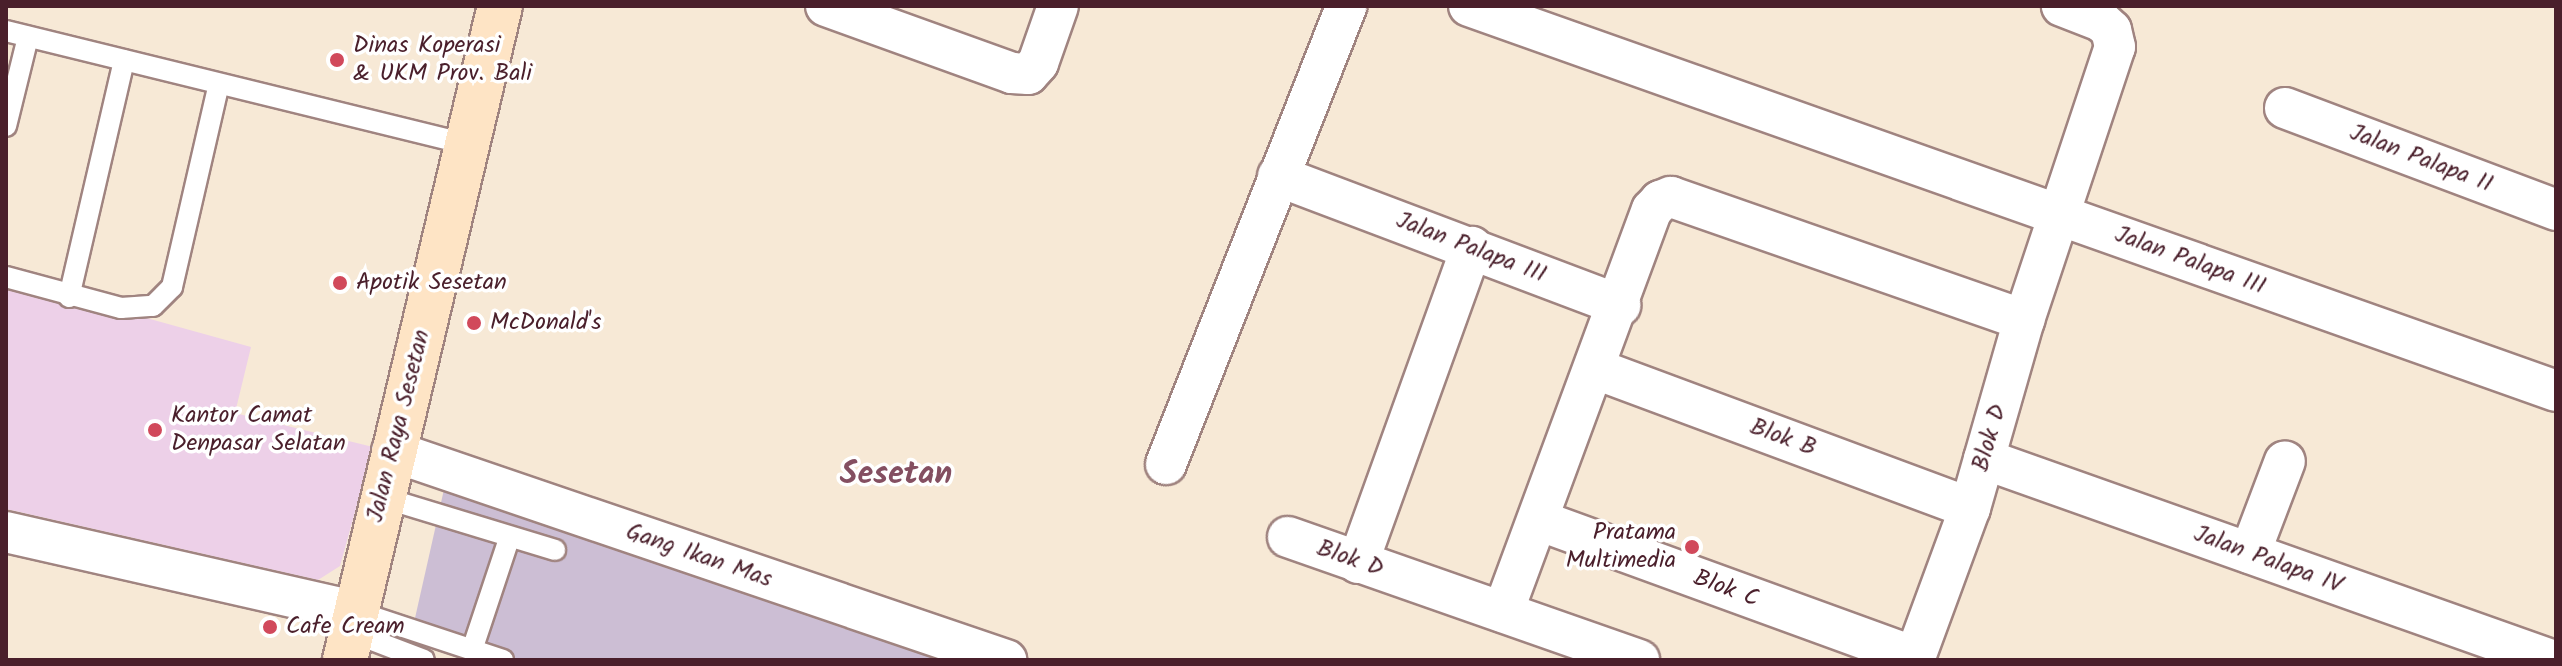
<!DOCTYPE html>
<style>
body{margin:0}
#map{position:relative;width:2562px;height:666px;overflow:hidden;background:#f7e9d6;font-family:Kalam,sans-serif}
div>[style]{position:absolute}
.built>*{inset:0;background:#edd0e8}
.industrial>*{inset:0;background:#ccbed4}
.roads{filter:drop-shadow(2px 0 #a08480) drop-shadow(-2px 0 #a08480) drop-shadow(0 2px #a08480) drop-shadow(0 -2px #a08480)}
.lane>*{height:20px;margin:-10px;padding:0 10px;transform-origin:10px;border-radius:10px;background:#fff}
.street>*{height:40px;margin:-20px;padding:0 20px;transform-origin:20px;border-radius:20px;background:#fff}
.secondary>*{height:44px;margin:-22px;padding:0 22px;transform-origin:22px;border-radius:22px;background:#fee4c5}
.dots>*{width:22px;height:22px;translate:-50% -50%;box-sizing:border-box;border:4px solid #fff;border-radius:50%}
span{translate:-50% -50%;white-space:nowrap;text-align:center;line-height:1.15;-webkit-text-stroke:7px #fff;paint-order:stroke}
.poi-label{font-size:24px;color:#4a1f2b}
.left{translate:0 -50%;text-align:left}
.right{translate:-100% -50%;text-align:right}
.street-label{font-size:24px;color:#4a1f2b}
.district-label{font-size:32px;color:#844f61;font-weight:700}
.frame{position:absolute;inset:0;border:8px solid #4a1f2b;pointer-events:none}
</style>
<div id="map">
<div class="built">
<i style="clip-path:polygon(6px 279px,251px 347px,235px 413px,373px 447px,340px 566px,318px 580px,6px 509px)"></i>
</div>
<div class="industrial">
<i style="clip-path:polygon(447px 476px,963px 660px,493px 660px,413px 627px)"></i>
</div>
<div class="roads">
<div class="lane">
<i style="left:6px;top:31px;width:475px;rotate:13.8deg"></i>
<i style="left:6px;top:126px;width:92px;rotate:-76.1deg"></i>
<i style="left:6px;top:277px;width:119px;rotate:15.1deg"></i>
<i style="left:121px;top:308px;width:32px;rotate:-4deg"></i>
<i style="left:153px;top:306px;width:27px;rotate:-45deg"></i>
<i style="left:172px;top:287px;width:208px;rotate:-77deg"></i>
<i style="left:69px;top:297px;width:243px;rotate:-76.9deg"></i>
<i style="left:381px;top:497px;width:182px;rotate:16.9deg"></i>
<i style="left:355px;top:611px;width:156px;rotate:18.3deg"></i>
<i style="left:351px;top:632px;width:78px;rotate:21deg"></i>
<i style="left:473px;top:647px;width:114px;rotate:-71.6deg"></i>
</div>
<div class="street">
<i style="left:826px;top:6px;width:198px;rotate:19.8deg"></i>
<i style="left:1012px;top:73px;width:16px;rotate:4deg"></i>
<i style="left:1028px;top:74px;width:15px;rotate:-48deg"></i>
<i style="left:1038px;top:63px;width:60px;rotate:-70.7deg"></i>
<i style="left:1469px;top:6px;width:1153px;rotate:19.5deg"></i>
<i style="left:2285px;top:108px;width:290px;rotate:20.6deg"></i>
<i style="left:1278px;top:176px;width:366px;rotate:20.7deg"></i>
<i style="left:1596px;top:369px;width:399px;rotate:20.4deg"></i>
<i style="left:392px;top:451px;width:649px;rotate:18.8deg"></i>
<i style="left:1984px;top:459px;width:602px;rotate:19.52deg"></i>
<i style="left:1166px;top:464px;width:492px;rotate:-68.5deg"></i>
<i style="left:1538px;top:520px;width:401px;rotate:20deg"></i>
<i style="left:6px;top:532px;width:358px;rotate:12.8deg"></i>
<i style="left:1288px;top:537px;width:372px;rotate:19.3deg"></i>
<i style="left:2250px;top:553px;width:98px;rotate:-69.2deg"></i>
<i style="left:1358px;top:563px;width:336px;rotate:-70.2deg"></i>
<i style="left:1503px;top:612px;width:429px;rotate:-69.7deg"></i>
<i style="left:1652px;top:210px;width:12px;rotate:-48deg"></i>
<i style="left:1660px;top:201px;width:12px;rotate:-20deg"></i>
<i style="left:1671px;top:197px;width:374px;rotate:19.2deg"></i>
<i style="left:1914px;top:660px;width:162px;rotate:-69.8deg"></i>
<i style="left:1970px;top:508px;width:196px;rotate:-74deg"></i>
<i style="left:2024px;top:320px;width:288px;rotate:-71.6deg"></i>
<i style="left:2115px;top:47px;width:17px;rotate:-103deg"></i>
<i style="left:2111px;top:30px;width:13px;rotate:-138deg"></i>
<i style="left:2101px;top:21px;width:42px;rotate:-159deg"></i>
</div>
<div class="secondary">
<i style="left:345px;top:660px;width:672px;rotate:-76.67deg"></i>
</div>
</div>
<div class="dots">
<i style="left:337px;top:60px;background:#d1495b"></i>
<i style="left:340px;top:283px;background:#d1495b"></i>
<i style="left:474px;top:323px;background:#d1495b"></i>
<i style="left:155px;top:430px;background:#d1495b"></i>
<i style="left:1692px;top:547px;background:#d1495b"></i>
<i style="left:270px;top:627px;background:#d1495b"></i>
</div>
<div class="poi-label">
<span class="left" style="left:353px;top:60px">Dinas Koperasi<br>&amp; UKM Prov. Bali</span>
<span class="left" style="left:356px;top:283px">Apotik Sesetan</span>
<span class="left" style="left:490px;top:323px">McDonald's</span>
<span class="left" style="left:171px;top:430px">Kantor Camat<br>Denpasar Selatan</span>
<span class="right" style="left:1676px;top:547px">Pratama<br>Multimedia</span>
<span class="left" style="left:286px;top:627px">Cafe Cream</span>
</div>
<div class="street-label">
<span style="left:2421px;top:159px;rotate:21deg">Jalan Palapa II</span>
<span style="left:1471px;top:248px;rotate:21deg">Jalan Palapa III</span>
<span style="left:2190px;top:261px;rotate:20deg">Jalan Palapa III</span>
<span style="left:399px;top:426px;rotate:-76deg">Jalan Raya Sesetan</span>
<span style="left:1783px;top:438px;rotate:20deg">Blok B</span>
<span style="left:1990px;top:438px;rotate:-74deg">Blok D</span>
<span style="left:699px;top:556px;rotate:19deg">Gang Ikan Mas</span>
<span style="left:1350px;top:559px;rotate:19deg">Blok D</span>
<span style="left:2268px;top:560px;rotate:20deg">Jalan Palapa IV</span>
<span style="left:1726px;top:589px;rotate:20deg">Blok C</span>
</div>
<div class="district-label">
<span style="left:896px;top:475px">Sesetan</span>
</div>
<div class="frame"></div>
</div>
